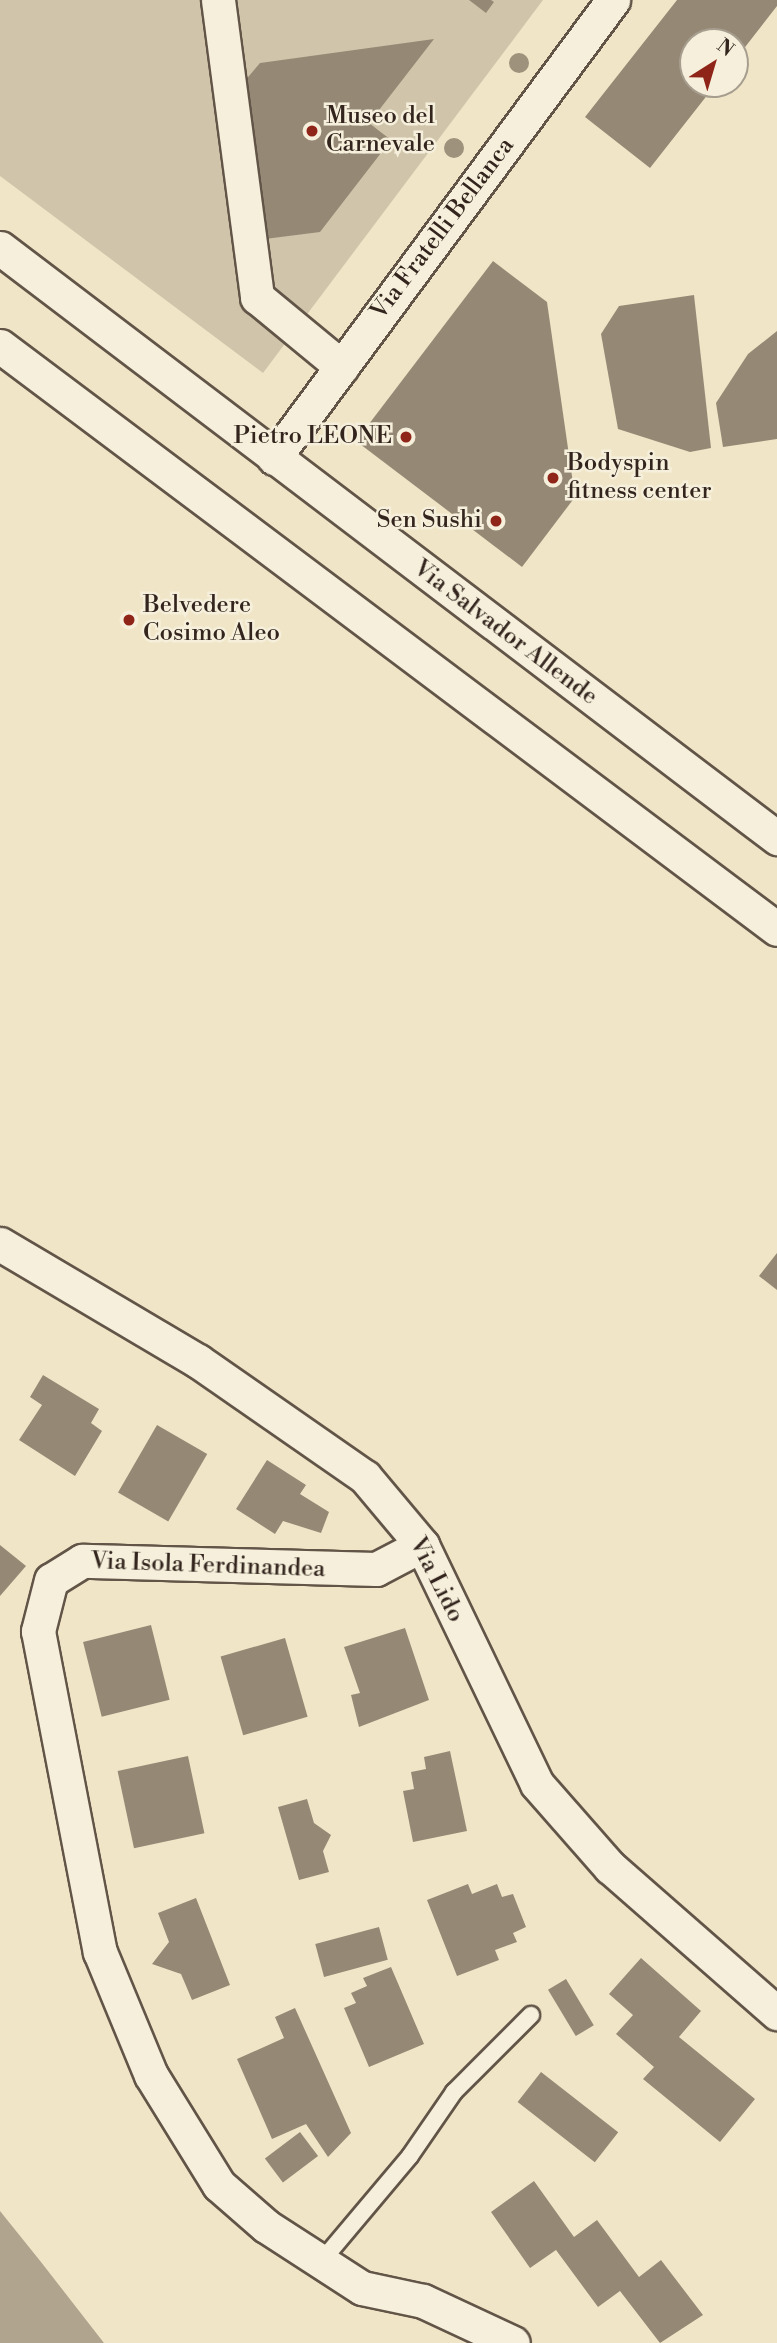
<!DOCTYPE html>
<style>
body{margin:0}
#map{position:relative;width:777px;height:2343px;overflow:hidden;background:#f0e6c7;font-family:"Libre Bodoni",serif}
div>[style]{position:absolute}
.green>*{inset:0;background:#d0c5aa}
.water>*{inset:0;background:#b0a48e}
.building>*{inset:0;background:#958976;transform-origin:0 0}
.roads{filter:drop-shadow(2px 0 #625548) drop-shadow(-2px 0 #625548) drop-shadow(0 2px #625548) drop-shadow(0 -2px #625548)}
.lane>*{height:16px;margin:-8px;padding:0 8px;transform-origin:8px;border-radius:8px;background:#f5efdb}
.street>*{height:33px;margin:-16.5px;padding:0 16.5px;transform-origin:16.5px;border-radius:16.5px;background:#f5efdb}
.trees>*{width:20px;height:20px;margin:-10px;border-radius:50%;background:#9e927d}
.dots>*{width:19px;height:19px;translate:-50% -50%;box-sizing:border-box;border:4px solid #f5efdb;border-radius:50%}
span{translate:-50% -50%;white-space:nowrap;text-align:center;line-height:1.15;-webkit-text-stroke:5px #f5efdb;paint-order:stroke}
.poi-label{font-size:24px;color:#33251e}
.left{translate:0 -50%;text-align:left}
.right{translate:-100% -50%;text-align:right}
.street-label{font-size:24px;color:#33251e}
.north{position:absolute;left:679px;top:28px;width:70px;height:70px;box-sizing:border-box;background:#f5efdb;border:2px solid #a79e8f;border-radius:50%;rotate:37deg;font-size:19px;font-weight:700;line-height:28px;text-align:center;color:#33251e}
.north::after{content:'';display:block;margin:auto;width:24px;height:32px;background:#8f2418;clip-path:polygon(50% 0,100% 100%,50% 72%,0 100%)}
</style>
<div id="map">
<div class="green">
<i style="clip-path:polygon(0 0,543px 0,263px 373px,0 176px)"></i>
</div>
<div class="water">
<i style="clip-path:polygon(0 2211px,41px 2262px,104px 2343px,0 2343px)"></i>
</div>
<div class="building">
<i style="clip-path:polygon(469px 0,491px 0,494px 2px,486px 13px)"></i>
<i style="clip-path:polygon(677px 0,777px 0,777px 6px,735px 60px,735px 42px,693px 42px,693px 84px,716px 84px,650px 168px,585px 117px)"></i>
<i style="clip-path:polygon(434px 39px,369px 123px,391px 140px,320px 232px,257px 240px,238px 89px,260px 63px)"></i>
<i style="clip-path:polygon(493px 261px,547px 302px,575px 497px,522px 567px,356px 441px)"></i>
<i style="clip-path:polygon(694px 295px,711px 448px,690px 452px,618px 429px,601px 334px,619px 306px)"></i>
<i style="clip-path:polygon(777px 331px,777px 439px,723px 447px,716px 403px,748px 354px)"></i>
<i style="clip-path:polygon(777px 1253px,777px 1290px,759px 1276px)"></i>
<i style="clip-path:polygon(43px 1375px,99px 1409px,91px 1423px,102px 1431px,75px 1476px,19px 1440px,42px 1405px,30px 1397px)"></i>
<i style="left:157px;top:1425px;width:58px;height:78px;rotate:30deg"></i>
<i style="clip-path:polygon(267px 1460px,306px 1485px,300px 1494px,329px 1512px,321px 1533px,283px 1521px,275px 1534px,236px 1509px)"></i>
<i style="clip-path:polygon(0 1545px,26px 1566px,0 1596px)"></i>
<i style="left:151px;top:1625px;width:77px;height:70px;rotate:76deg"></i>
<i style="clip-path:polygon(405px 1628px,429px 1700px,359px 1727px,351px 1695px,360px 1693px,344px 1647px)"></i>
<i style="left:285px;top:1638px;width:82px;height:67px;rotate:74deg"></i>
<i style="clip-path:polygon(450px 1751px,467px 1831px,413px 1842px,403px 1791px,414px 1789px,411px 1772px,426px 1769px,424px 1757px)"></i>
<i style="left:188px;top:1756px;width:79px;height:72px;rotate:78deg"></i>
<i style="clip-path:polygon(307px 1799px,314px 1823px,331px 1835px,323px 1851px,329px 1872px,299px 1880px,278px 1807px)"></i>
<i style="clip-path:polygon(468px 1884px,472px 1894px,497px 1884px,502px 1897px,513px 1894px,526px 1927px,513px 1933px,517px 1942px,495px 1950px,499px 1960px,457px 1976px,427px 1900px)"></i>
<i style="clip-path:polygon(196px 1898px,230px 1985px,192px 2000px,181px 1974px,152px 1964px,169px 1942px,158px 1913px)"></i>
<i style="left:379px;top:1927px;width:34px;height:66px;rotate:75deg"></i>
<i style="clip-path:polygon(641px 1958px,701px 2011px,679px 2037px,755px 2099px,720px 2142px,643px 2079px,654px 2067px,616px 2034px,633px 2015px,609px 1994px)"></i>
<i style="clip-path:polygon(391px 1967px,424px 2044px,369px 2067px,344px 2008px,356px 2003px,351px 1993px,367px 1986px,363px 1978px)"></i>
<i style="left:566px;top:1979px;width:54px;height:21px;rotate:59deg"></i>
<i style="clip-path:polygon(295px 2008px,351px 2133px,328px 2157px,306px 2124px,272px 2139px,237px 2059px,284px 2038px,275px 2017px)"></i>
<i style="left:541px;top:2072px;width:98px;height:38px;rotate:38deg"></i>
<i style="left:300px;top:2132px;width:30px;height:44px;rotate:53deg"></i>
<i style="clip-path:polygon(534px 2181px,574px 2237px,597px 2220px,639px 2277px,661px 2260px,703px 2315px,660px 2343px,620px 2291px,598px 2307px,556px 2250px,530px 2268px,491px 2212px)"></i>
</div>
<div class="roads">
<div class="lane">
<i style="left:320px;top:2263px;width:140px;rotate:-49.9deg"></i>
<i style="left:410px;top:2156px;width:78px;rotate:-55.5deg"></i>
<i style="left:454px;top:2092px;width:109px;rotate:-45deg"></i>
</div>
<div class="street">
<i style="left:218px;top:0;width:300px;rotate:82.5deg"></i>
<i style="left:257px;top:297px;width:110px;rotate:39.5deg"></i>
<i style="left:0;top:248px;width:976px;rotate:37.21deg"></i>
<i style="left:0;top:346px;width:971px;rotate:36.88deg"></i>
<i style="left:274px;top:458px;width:570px;rotate:-53.49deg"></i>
<i style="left:0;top:1244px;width:230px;rotate:30.6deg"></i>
<i style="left:198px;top:1361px;width:203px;rotate:34.8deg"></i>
<i style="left:365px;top:1477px;width:89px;rotate:50deg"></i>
<i style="left:422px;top:1545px;width:265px;rotate:64.3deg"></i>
<i style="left:537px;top:1784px;width:111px;rotate:48.7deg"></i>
<i style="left:610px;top:1867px;width:222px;rotate:41.2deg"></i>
<i style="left:422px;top:1545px;width:52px;rotate:152.4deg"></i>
<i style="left:376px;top:1569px;width:294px;rotate:-178.4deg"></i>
<i style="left:82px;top:1561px;width:36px;rotate:148deg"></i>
<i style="left:51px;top:1580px;width:53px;rotate:104.3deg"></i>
<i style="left:38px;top:1631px;width:327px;rotate:79.1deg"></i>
<i style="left:100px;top:1952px;width:133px;rotate:67.5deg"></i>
<i style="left:151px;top:2075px;width:129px;rotate:58.3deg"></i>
<i style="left:219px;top:2185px;width:62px;rotate:41.1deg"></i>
<i style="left:266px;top:2226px;width:114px;rotate:32.9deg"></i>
<i style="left:362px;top:2288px;width:62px;rotate:12deg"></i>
<i style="left:423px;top:2301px;width:99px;rotate:25deg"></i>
</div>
</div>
<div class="trees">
<i style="left:519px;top:63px"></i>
<i style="left:454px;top:148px"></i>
</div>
<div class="dots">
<i style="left:312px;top:131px;background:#8f2418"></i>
<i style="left:406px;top:437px;background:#8f2418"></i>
<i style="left:553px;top:478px;background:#8f2418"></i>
<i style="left:496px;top:521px;background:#8f2418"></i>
<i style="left:129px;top:620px;background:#8f2418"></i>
</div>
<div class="poi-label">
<span class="left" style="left:326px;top:131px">Museo del<br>Carnevale</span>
<span class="right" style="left:392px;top:437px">Pietro LEONE</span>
<span class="left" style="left:567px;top:478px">Bodyspin<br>fitness center</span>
<span class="right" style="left:482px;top:521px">Sen Sushi</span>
<span class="left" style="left:143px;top:620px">Belvedere<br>Cosimo Aleo</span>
</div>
<div class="street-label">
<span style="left:443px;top:229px;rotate:-53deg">Via Fratelli Bellanca</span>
<span style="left:505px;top:633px;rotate:37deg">Via Salvador Allende</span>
<span style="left:208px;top:1566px;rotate:2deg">Via Isola Ferdinandea</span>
<span style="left:436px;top:1580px;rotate:63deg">Via Lido</span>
</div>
<div class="north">N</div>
</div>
